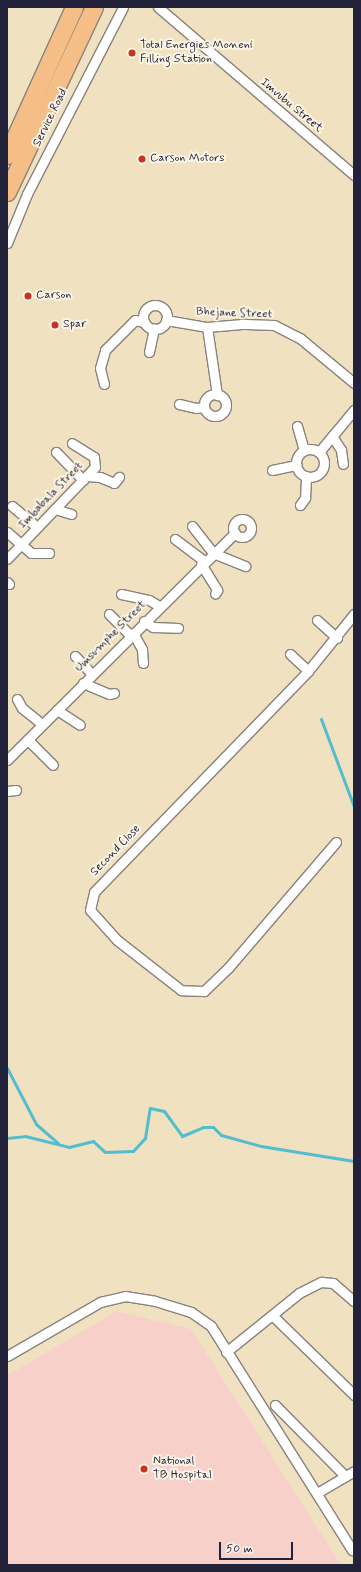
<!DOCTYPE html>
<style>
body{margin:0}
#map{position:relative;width:361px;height:1572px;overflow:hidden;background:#f0e1c1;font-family:Mynerve,sans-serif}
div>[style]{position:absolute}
.built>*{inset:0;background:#f7d1c9}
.stream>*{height:3px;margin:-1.5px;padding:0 1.5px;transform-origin:1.5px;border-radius:1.5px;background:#52bdce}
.roads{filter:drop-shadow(1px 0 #89827e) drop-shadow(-1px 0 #89827e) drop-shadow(0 1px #89827e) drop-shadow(0 -1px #89827e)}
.minor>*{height:9px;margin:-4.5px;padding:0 4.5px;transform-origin:4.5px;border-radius:4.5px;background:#fff}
.minor>.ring{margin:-4.5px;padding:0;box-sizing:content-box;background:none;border:9px solid #fff;border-radius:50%}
.motorway>*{height:17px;margin:-8.5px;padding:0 8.5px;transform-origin:8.5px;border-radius:8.5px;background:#f6be87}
.dots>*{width:11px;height:11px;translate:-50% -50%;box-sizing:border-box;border:2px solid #fcf5e5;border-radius:50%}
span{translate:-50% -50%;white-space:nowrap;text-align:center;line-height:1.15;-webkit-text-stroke:4px #fcf5e5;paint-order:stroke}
.poi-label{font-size:12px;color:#22223b}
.left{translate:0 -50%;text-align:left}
.street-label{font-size:12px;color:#22223b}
.frame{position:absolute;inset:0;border:8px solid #22223b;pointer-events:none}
.scale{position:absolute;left:219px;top:1542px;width:74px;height:18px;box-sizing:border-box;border:2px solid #22223b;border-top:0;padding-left:5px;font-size:12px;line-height:14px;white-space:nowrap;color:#22223b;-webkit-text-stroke:3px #fcf5e5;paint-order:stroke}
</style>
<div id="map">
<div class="built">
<i style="clip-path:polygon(116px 1311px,191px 1329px,341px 1565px,7px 1565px,7px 1376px)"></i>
</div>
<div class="stream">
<i style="left:321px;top:719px;width:94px;rotate:69.4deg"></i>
<i style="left:7px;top:1068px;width:63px;rotate:62.6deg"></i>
<i style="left:36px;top:1124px;width:29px;rotate:41deg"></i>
<i style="left:7px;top:1138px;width:18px;rotate:-6deg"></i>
<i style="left:25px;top:1136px;width:45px;rotate:14deg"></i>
<i style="left:69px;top:1147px;width:25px;rotate:-14deg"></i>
<i style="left:93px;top:1141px;width:16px;rotate:43deg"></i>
<i style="left:105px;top:1152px;width:28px;rotate:-2deg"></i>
<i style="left:133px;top:1151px;width:18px;rotate:-47deg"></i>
<i style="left:145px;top:1138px;width:30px;rotate:-81deg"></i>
<i style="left:150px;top:1108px;width:14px;rotate:12deg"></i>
<i style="left:164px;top:1111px;width:31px;rotate:54deg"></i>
<i style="left:182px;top:1136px;width:23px;rotate:-23deg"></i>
<i style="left:203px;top:1127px;width:10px"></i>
<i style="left:213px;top:1127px;width:11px;rotate:45deg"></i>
<i style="left:221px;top:1135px;width:41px;rotate:15.4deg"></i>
<i style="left:261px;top:1146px;width:94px;rotate:9.2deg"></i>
</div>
<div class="roads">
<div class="minor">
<i style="left:158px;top:7px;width:258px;rotate:40.6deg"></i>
<i style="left:7px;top:243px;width:53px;rotate:-67.8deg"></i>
<i style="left:27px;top:194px;width:210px;rotate:-62.8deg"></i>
<i class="ring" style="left:143px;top:305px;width:15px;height:15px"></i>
<i style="left:166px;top:320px;width:42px;rotate:9.7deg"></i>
<i style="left:207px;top:327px;width:38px;rotate:-5deg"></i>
<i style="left:245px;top:324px;width:29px;rotate:2deg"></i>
<i style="left:274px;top:325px;width:30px;rotate:27deg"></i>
<i style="left:301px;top:339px;width:69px;rotate:39.7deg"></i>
<i style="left:207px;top:327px;width:69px;rotate:81.6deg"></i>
<i style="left:149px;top:352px;width:24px;rotate:-78deg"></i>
<i style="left:104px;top:384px;width:16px;rotate:-104deg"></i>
<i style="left:100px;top:368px;width:19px;rotate:-74deg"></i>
<i style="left:105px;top:350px;width:42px;rotate:-45deg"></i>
<i style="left:135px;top:320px;width:9px;rotate:13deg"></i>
<i class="ring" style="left:204px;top:394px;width:13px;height:13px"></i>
<i style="left:179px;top:404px;width:17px;rotate:13deg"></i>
<i style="left:196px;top:408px;width:8px;rotate:-7deg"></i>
<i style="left:297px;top:426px;width:25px;rotate:74deg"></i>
<i style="left:332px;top:436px;width:17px;rotate:57deg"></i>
<i style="left:341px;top:450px;width:14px;rotate:82deg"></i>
<i class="ring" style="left:296px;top:449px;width:19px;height:19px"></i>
<i style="left:56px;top:452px;width:39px;rotate:46deg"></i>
<i style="left:319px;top:452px;width:55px;rotate:-50.2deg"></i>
<i style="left:272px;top:470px;width:25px;rotate:-12deg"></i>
<i style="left:87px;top:476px;width:13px;rotate:4deg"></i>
<i style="left:100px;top:477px;width:15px;rotate:23deg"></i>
<i style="left:114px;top:483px;width:8px;rotate:-50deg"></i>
<i style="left:300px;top:505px;width:9px;rotate:-54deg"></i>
<i style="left:305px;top:498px;width:22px;rotate:-87deg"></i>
<i style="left:12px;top:506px;width:33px;rotate:40deg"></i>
<i style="left:55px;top:509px;width:17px;rotate:17deg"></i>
<i class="ring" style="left:233px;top:519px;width:9px;height:9px"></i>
<i style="left:192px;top:526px;width:34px;rotate:52deg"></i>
<i style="left:213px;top:553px;width:35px;rotate:22deg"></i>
<i style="left:7px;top:532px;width:32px;rotate:41deg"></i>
<i style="left:31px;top:553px;width:18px"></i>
<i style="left:175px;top:539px;width:36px;rotate:37deg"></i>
<i style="left:7px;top:559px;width:127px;rotate:-46.3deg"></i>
<i style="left:95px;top:467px;width:10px;rotate:-96deg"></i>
<i style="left:94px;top:457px;width:26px;rotate:-148deg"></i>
<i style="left:201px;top:564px;width:31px;rotate:58deg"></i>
<i style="left:217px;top:590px;width:4px;rotate:117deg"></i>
<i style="left:7px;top:582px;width:3px;rotate:45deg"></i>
<i style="left:121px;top:594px;width:29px;rotate:12deg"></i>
<i style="left:149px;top:600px;width:12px;rotate:31deg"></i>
<i style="left:109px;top:614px;width:30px;rotate:45deg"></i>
<i style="left:317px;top:620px;width:27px;rotate:42deg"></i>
<i style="left:144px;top:621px;width:11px;rotate:34deg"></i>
<i style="left:153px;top:627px;width:25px;rotate:2deg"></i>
<i style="left:133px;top:633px;width:18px;rotate:61deg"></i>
<i style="left:142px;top:649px;width:14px;rotate:86deg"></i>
<i style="left:290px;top:654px;width:25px;rotate:43deg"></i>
<i style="left:75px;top:656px;width:25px;rotate:47deg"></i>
<i style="left:83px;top:683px;width:28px;rotate:23deg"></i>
<i style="left:109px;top:694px;width:5px;rotate:-11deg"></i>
<i style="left:17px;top:699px;width:10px;rotate:61deg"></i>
<i style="left:22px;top:708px;width:26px;rotate:39deg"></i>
<i style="left:57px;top:710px;width:27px;rotate:33deg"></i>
<i style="left:28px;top:740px;width:35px;rotate:45deg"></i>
<i style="left:7px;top:760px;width:322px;rotate:-44.9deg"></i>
<i style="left:7px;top:791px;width:9px;rotate:-6deg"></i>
<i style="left:336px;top:842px;width:165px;rotate:130.6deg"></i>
<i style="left:229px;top:967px;width:35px;rotate:136deg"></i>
<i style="left:204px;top:991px;width:23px;rotate:-178deg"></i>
<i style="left:181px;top:990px;width:81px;rotate:-142deg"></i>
<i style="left:117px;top:940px;width:40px;rotate:-132deg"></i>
<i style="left:90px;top:910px;width:18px;rotate:-77deg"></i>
<i style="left:94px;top:892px;width:308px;rotate:-45.9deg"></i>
<i style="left:308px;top:671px;width:73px;rotate:-51.1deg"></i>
<i style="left:272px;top:1315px;width:115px;rotate:44.3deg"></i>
<i style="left:226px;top:1352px;width:94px;rotate:-38.9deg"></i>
<i style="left:299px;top:1293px;width:25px;rotate:-27deg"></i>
<i style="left:321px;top:1282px;width:12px;rotate:5deg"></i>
<i style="left:333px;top:1283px;width:28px;rotate:41deg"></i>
<i style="left:7px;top:1356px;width:108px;rotate:-30.1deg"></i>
<i style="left:100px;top:1302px;width:26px;rotate:-13deg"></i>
<i style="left:125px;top:1296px;width:30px;rotate:9deg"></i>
<i style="left:155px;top:1301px;width:38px;rotate:17deg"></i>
<i style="left:191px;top:1312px;width:24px;rotate:35deg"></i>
<i style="left:211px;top:1326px;width:265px;rotate:57.8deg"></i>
<i style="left:275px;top:1405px;width:100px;rotate:45.4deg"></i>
<i style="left:317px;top:1493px;width:43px;rotate:-30.7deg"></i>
</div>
<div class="motorway">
<i style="left:7px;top:155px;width:162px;rotate:-65.6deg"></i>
<i style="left:7px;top:192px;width:204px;rotate:-64.8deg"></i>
</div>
</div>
<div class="dots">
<i style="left:132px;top:53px;background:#c8321e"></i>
<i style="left:142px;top:159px;background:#c8321e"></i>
<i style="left:28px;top:296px;background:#c8321e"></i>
<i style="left:55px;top:325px;background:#c8321e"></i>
<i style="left:144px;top:1469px;background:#c8321e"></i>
</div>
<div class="poi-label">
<span class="left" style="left:140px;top:53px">Total Energies Moneni<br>Filling Station</span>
<span class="left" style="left:150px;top:159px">Carson Motors</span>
<span class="left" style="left:36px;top:296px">Carson</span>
<span class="left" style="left:63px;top:325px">Spar</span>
<span class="left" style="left:153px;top:1469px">National<br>TB Hospital</span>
</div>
<div class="street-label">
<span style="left:291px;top:106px;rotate:40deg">Imvubu Street</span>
<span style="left:51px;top:118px;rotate:-64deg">Service Road</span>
<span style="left:234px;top:314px;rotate:2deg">Bhejane Street</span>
<span style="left:51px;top:496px;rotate:-46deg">Imbabala Street</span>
<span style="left:111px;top:637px;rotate:-45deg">Umsumphe Street</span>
<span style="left:116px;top:851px;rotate:-46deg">Second Close</span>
</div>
<div class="frame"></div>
<div class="scale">50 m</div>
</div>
